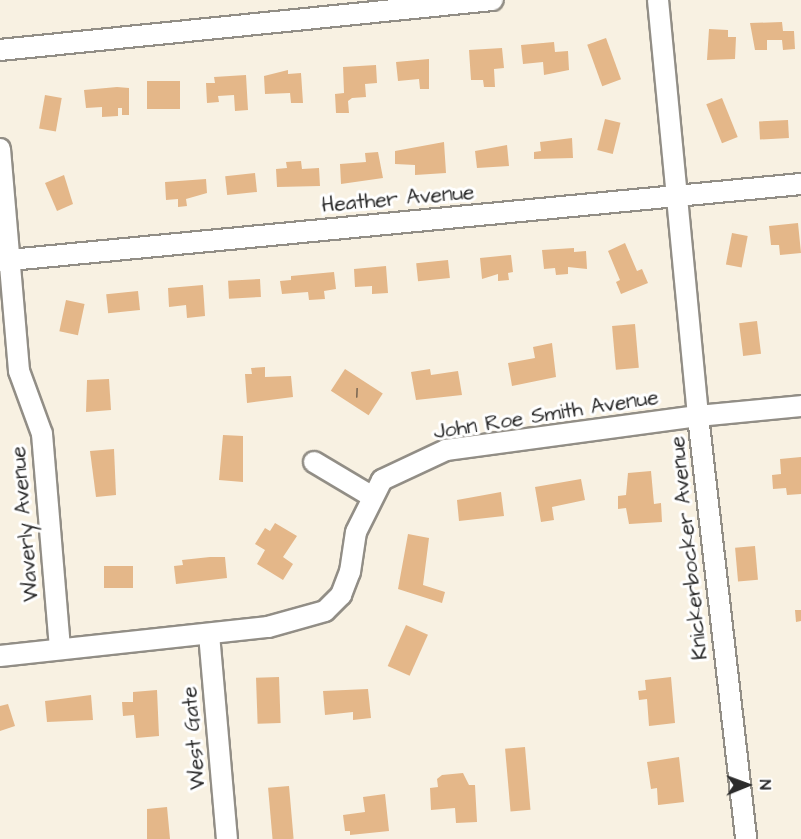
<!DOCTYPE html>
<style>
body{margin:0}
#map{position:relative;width:801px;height:839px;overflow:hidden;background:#f8f1e2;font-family:"Architects Daughter",sans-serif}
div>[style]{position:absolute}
.building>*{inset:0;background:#e4b789;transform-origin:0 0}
.roads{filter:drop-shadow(2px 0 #928e86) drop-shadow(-2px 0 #928e86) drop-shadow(0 2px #928e86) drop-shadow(0 -2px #928e86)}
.street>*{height:20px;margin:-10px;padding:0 10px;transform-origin:10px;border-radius:10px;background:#fff}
span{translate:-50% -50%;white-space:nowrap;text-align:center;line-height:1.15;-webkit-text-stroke:6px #fff;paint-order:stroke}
.number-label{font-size:18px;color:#594e42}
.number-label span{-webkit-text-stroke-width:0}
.street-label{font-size:21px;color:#2b2b2b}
.north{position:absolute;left:717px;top:755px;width:60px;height:60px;-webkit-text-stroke:4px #fff;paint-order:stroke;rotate:89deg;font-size:16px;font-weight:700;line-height:24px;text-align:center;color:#2b2b2b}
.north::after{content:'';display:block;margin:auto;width:21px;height:27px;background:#2b2b2b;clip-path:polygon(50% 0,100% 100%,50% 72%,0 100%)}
</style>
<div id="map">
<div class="building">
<i style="clip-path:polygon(782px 22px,783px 31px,794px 31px,795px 49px,783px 50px,782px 40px,767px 40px,767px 50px,755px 50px,750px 23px)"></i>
<i style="clip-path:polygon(709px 29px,728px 30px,728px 37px,736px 37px,735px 59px,707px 60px)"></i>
<i style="left:606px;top:38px;width:44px;height:20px;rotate:70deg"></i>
<i style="clip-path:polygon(554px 42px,555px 52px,568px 51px,569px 70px,544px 75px,543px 62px,523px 64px,521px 45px)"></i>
<i style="clip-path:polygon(502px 48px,504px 68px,494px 69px,495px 87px,484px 87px,483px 80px,471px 80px,469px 50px)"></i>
<i style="clip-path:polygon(429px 59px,429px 89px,420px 89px,419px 79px,398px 81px,396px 62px)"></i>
<i style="clip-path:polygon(376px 65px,377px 83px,365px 84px,366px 97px,352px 98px,348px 101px,349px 113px,336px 113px,335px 94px,344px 93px,343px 67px)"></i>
<i style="clip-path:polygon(288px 70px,288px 74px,301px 73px,303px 103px,291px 103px,290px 93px,265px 94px,264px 76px)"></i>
<i style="clip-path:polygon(246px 75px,248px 110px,235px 111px,234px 95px,218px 96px,219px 102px,207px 103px,206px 83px,215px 83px,214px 77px)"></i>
<i style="left:180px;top:81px;width:28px;height:33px;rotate:90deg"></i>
<i style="clip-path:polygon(117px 87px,129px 88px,129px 115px,122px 115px,122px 108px,118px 108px,118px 116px,102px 117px,102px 107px,86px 108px,84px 90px)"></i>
<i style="left:45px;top:95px;width:17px;height:34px;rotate:10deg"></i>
<i style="left:722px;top:98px;width:42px;height:17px;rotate:68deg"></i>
<i style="left:605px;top:119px;width:16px;height:32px;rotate:14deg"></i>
<i style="left:788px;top:120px;width:18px;height:29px;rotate:87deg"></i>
<i style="clip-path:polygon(572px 138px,573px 158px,534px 159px,534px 152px,541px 151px,540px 142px)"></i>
<i style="clip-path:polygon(444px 142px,446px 173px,415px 175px,415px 165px,395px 164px,395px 151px)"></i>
<i style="clip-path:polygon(507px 145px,509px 166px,477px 168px,475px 151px)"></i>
<i style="clip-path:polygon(378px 152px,383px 178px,341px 184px,340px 164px,366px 162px,365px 153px)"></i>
<i style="clip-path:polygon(301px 161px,302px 169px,319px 168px,320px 186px,277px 187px,276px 169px,287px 168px,286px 162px)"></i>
<i style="left:255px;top:173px;width:19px;height:30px;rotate:84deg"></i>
<i style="clip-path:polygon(64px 175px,73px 204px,57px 211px,45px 183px)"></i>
<i style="clip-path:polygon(206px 179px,207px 193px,186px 199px,187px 206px,178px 207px,178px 199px,166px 200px,165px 182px)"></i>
<i style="clip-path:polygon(798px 223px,801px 253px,780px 255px,779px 245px,771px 245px,769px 226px)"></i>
<i style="left:732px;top:233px;width:16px;height:32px;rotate:11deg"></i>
<i style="clip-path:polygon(625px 243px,637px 271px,642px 269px,648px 283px,621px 294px,616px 282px,620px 280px,608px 251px)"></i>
<i style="clip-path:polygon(574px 248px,574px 252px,586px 251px,587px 269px,568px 267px,568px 274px,556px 275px,555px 268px,544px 269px,542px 250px)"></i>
<i style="clip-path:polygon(511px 255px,513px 272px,508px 273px,509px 280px,498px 281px,498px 274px,482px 279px,480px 258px)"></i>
<i style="left:448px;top:260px;width:18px;height:32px;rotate:84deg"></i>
<i style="clip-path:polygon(386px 266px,388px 293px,372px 294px,372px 286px,355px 287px,354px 269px)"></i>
<i style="clip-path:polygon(334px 272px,336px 289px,324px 291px,325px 299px,309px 300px,308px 292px,282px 294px,280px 281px,291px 280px,291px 276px)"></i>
<i style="left:260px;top:279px;width:18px;height:32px;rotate:87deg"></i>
<i style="clip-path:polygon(203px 285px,205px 316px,187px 318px,186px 305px,169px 307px,168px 288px)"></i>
<i style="left:138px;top:291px;width:19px;height:32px;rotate:84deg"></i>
<i style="left:66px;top:300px;width:19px;height:32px;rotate:12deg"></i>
<i style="left:757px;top:321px;width:33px;height:18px;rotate:83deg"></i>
<i style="left:635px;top:324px;width:44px;height:23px;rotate:85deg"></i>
<i style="clip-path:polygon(552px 343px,556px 377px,512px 386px,508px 363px,535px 358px,533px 347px)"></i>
<i style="clip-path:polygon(265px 367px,265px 377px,291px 376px,293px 397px,247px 403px,245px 374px,252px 374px,251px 368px)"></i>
<i style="left:345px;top:369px;width:45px;height:26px;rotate:33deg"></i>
<i style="clip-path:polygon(430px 369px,431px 375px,458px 371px,462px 395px,416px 400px,411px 372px)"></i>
<i style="clip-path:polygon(109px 379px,111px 410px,86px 412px,87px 380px)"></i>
<i style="clip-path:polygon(223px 435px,243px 436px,243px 482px,219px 480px)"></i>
<i style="clip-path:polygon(114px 449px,116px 495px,96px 497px,90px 451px)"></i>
<i style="clip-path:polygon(801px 457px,801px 494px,787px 495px,786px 488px,773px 489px,772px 475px,781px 474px,780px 459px)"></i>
<i style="clip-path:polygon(651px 471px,654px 504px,661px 503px,662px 522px,629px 524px,626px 508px,618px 509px,618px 496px,626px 495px,628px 473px)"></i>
<i style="clip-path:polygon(581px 479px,585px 500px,552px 507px,554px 520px,541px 522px,535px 487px)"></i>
<i style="clip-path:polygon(501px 492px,504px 516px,459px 521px,457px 500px)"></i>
<i style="clip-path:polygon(275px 523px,297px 536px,283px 557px,293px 564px,283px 580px,257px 564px,265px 550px,255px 544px,265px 528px,270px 531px)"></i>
<i style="clip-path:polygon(408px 534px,429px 538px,423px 585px,445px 592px,442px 603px,398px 589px)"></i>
<i style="left:755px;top:546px;width:34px;height:20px;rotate:85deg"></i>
<i style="clip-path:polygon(210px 557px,225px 557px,227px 578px,176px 584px,174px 566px,183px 565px,182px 560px)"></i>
<i style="left:104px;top:566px;width:29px;height:22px"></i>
<i style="clip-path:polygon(795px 610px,801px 610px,801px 621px,796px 622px)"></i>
<i style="left:406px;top:625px;width:24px;height:45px;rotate:24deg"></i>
<i style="left:279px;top:677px;width:46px;height:23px;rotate:88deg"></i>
<i style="clip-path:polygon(671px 677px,675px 723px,649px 726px,647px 699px,639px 700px,638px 691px,646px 690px,645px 680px)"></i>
<i style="clip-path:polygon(368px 689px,371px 718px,353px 720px,353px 712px,325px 715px,323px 691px)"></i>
<i style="clip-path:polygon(157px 690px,159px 736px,136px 738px,134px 715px,123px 716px,122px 702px,133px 702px,133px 692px)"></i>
<i style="clip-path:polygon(91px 695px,93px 720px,47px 722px,45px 701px)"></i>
<i style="clip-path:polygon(8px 704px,15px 726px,0 731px,0 706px)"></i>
<i style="left:525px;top:747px;width:63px;height:20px;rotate:85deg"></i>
<i style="clip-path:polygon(679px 757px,684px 802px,658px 805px,657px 788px,651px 789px,647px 762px)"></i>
<i style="clip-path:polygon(463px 773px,469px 785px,475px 785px,477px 822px,456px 823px,455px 808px,431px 810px,430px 788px,438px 787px,437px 779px,442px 775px)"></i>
<i style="left:289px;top:786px;width:53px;height:21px;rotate:85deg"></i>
<i style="clip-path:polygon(385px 794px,389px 831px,350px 835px,350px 831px,345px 831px,343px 815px,365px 812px,363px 797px)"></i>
<i style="clip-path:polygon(167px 807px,170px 839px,147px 839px,147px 809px)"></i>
</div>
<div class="roads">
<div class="street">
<i style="left:658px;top:0;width:418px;rotate:84.5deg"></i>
<i style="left:698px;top:416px;width:426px;rotate:83.5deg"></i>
<i style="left:0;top:50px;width:495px;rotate:-5.8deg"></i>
<i style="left:0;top:149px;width:223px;rotate:85.1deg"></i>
<i style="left:19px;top:371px;width:67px;rotate:69.9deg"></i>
<i style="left:42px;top:434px;width:215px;rotate:85.2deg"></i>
<i style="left:0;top:261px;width:805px;rotate:-5.49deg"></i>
<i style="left:314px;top:462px;width:66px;rotate:30.8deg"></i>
<i style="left:209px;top:634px;width:206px;rotate:85deg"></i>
<i style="left:0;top:656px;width:270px;rotate:-6.2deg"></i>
<i style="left:268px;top:627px;width:59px;rotate:-15.7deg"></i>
<i style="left:325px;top:611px;width:23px;rotate:-45deg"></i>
<i style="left:341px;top:595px;width:25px;rotate:-69deg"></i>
<i style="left:350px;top:572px;width:40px;rotate:-81.5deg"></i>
<i style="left:356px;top:532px;width:58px;rotate:-63.4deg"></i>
<i style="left:382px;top:480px;width:71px;rotate:-25.1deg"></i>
<i style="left:446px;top:450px;width:254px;rotate:-7.7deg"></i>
<i style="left:698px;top:416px;width:103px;rotate:-5.5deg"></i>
</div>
</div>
<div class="number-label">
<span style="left:357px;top:393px">1</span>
</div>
<div class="street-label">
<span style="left:398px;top:199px;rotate:-5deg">Heather Avenue</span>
<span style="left:546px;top:415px;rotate:-9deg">John Roe Smith Avenue</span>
<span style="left:25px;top:524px;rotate:-95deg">Waverly Avenue</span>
<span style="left:689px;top:548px;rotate:-96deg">Knickerbocker Avenue</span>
<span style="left:194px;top:738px;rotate:-95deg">West Gate</span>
</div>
<div class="north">N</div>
</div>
